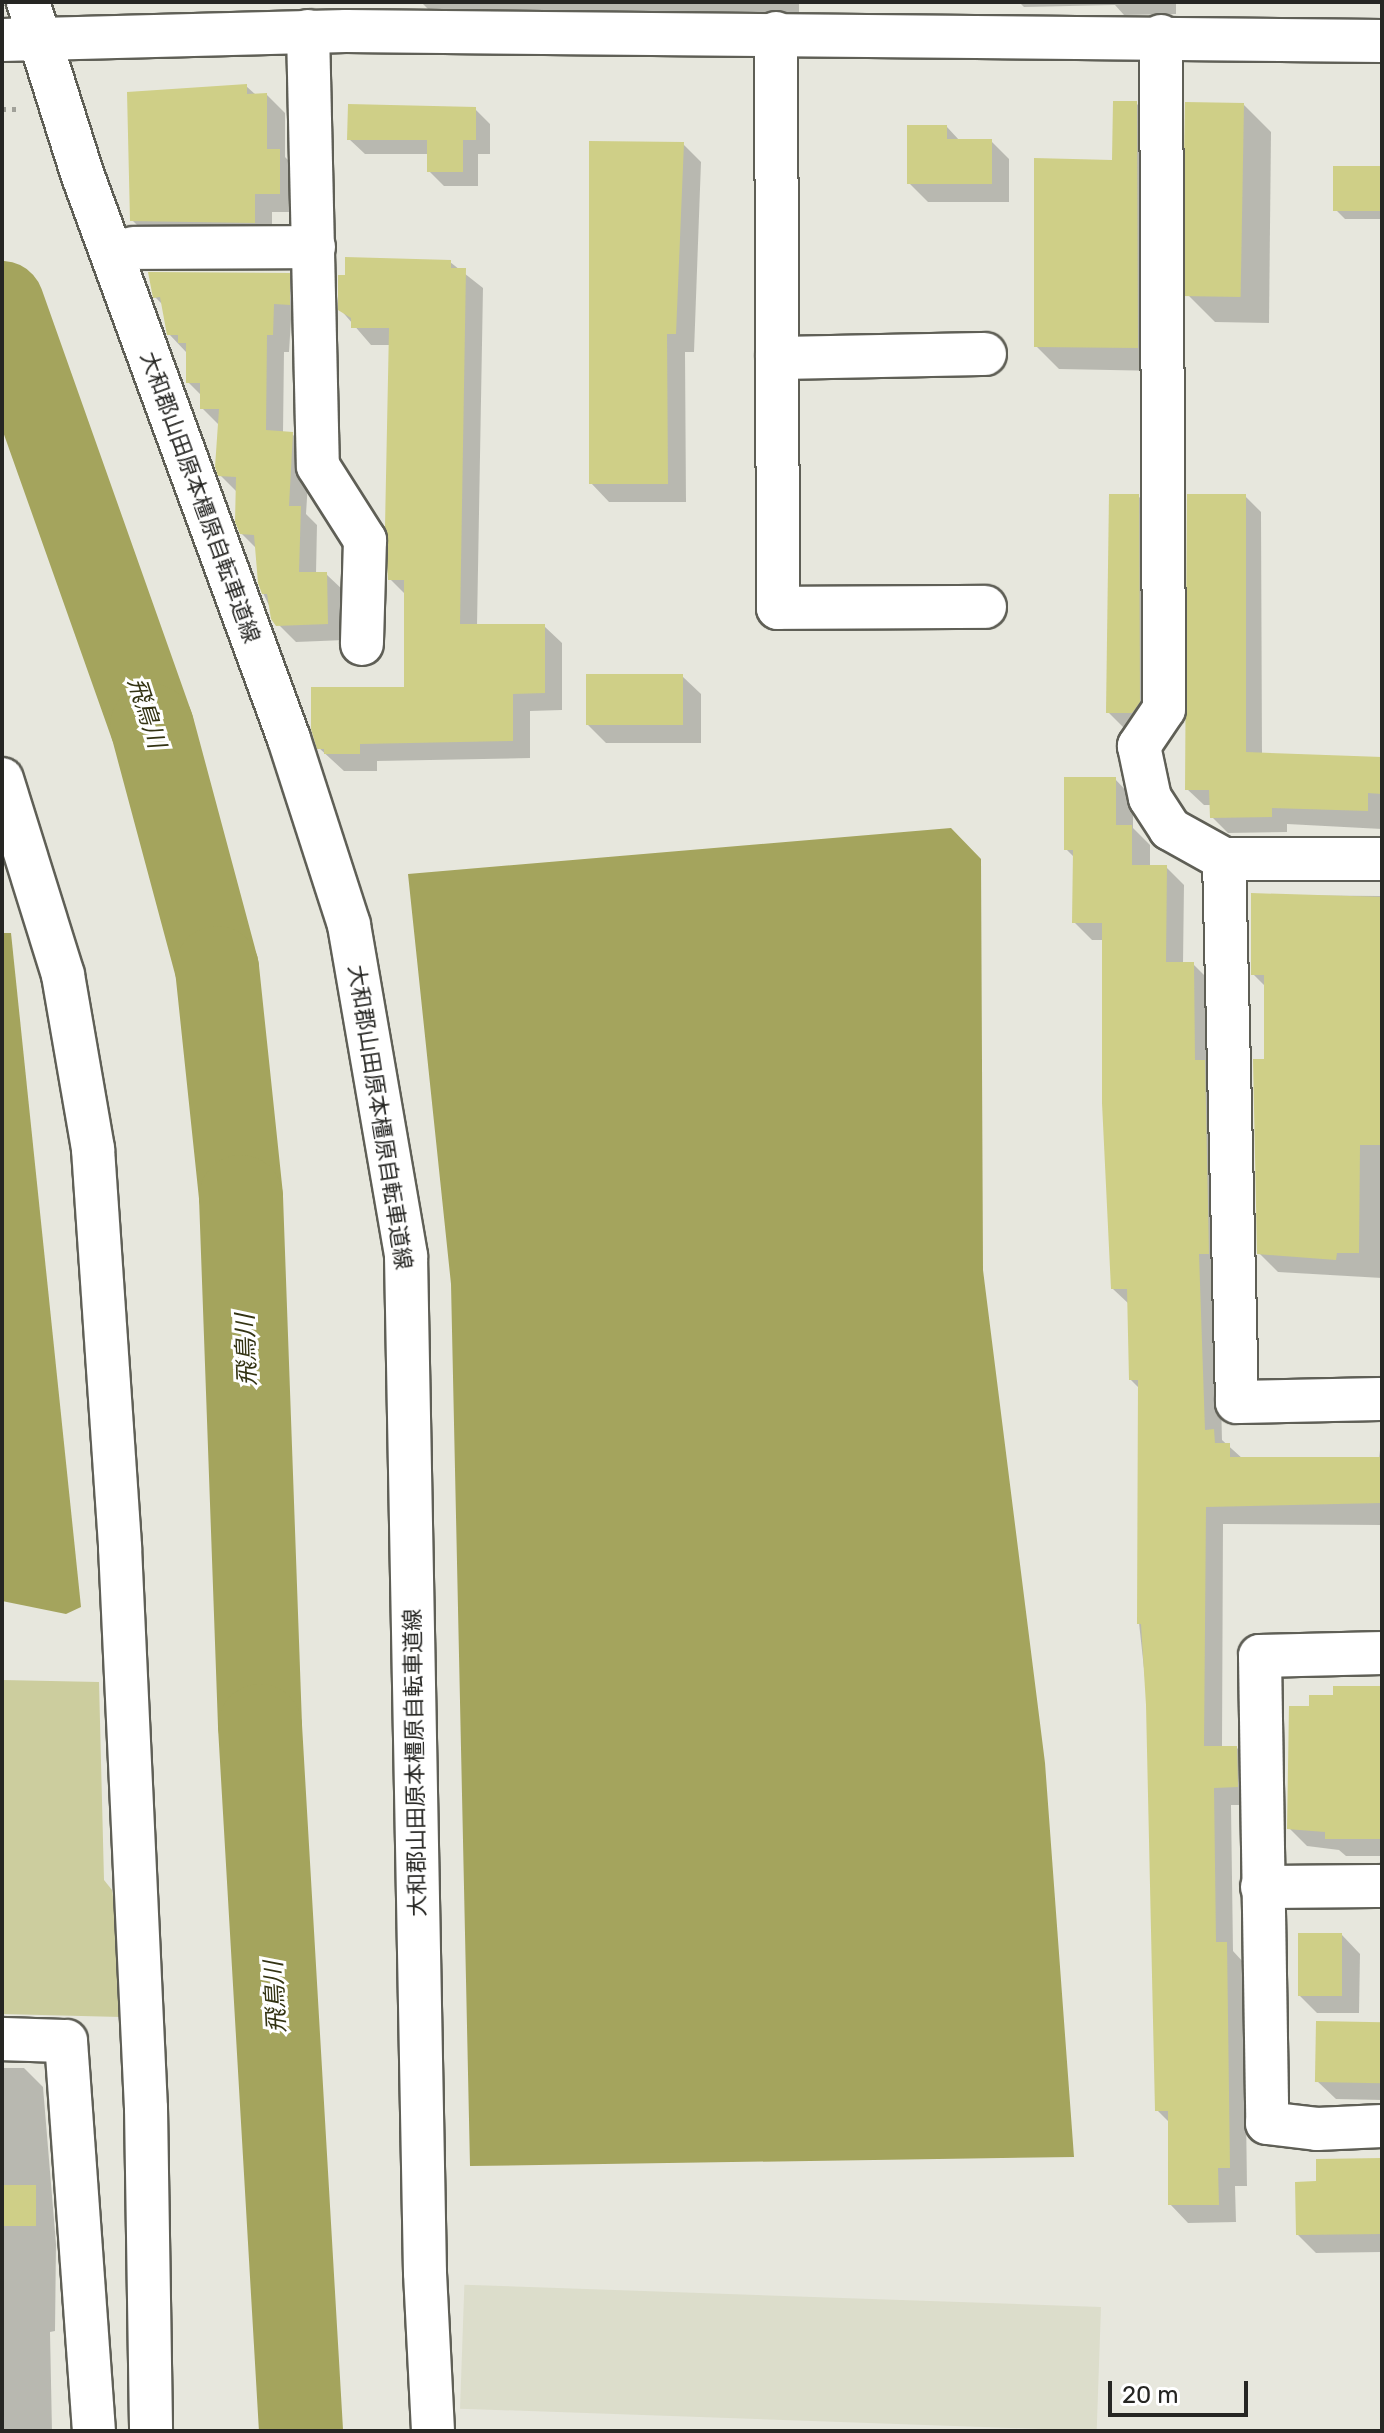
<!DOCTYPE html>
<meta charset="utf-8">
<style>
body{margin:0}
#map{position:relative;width:1384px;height:2433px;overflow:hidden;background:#e7e7dd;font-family:Rubik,"Noto Sans JP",sans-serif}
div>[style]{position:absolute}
.built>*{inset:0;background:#dcddcb;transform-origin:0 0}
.green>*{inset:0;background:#cccd9e}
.water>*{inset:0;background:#a4a45d}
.shadow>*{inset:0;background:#0003}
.river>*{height:84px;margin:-42px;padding:0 42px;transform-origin:42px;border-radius:42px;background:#a4a45d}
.building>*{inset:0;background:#cfcf87;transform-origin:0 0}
.path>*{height:5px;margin-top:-2.5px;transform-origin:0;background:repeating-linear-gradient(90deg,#a1a199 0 4px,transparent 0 10px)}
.roads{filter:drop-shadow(2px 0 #5f5f56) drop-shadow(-2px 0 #5f5f56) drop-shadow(0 2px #5f5f56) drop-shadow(0 -2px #5f5f56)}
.minor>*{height:42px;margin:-21px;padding:0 21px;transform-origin:21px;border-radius:21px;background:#fff}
span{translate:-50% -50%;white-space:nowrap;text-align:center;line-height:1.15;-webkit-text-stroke:6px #fff;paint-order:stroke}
.street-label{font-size:22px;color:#262623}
.water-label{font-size:24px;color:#333313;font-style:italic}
.frame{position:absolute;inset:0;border:4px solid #262623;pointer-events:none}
.scale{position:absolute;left:1108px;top:2381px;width:140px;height:36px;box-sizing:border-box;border:4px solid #262623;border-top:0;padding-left:10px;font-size:24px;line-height:28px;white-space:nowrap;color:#262623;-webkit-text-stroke:6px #fff;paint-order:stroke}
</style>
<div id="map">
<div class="built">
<i style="left:1101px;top:2307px;width:124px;height:637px;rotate:92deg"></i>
</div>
<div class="green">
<i style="clip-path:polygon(2px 1680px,99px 1682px,104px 1880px,112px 1890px,119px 1933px,121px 2017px,2px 2014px)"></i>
</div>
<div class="water">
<i style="clip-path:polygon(951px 828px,981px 859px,983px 1270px,1045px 1763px,1074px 2157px,470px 2166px,451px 1284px,408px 874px)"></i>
<i style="clip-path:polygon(2px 933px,11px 933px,81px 1607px,66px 1614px,2px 1601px)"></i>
</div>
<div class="shadow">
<i style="clip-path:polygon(421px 2px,799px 2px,799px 18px,441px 22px)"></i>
<i style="clip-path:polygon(1019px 2px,1176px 2px,1176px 14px,1124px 15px,1115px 5px,1024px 7px)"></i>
<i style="clip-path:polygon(246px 86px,256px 95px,267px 95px,285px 113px,285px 157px,298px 170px,298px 212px,272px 212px,272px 241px,151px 239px,132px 220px)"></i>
<i style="clip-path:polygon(1136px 103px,1160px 127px,1161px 371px,1059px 369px,1036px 346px)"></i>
<i style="clip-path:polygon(1244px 105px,1271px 132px,1269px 323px,1215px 322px,1188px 295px)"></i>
<i style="clip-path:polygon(475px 109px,490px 124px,490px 154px,478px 154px,478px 186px,444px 186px,429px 171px,429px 154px,365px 154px,349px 139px)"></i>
<i style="clip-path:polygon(947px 127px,960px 141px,991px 141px,1009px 159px,1009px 202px,928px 202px,909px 183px)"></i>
<i style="clip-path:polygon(683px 144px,701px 162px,694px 352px,685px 352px,686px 502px,609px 502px,591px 483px)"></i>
<i style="clip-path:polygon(1382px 168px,1382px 219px,1345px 219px,1336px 210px)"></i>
<i style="clip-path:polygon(450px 262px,483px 288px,477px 626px,544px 626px,562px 643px,562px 710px,530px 711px,530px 758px,377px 761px,377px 771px,344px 771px,319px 748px,406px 689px,406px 595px,390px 579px,391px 345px,371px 345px,340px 309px)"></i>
<i style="clip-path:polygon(289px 275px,306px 292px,307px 322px,291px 320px,289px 352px,284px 352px,283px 433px,292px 434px,310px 451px,306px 514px,317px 525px,316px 574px,326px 574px,344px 591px,345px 640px,296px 642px,278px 624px,263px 593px,257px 549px,241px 533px,238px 493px,220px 475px,220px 426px,202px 408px,202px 396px,188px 382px,186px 352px,169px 334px,163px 305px,155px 297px)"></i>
<i style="clip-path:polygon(1138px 496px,1157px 514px,1158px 721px,1127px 731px,1108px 712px)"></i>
<i style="clip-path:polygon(1245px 496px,1261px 512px,1262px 755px,1382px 758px,1382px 829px,1287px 824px,1287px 832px,1228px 833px,1212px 817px,1212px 805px,1204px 805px,1187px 789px)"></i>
<i style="clip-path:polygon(682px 676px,701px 694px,701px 743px,606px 743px,587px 724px)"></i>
<i style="clip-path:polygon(1115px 779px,1133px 798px,1133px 828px,1150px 845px,1150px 867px,1166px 867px,1184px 885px,1183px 964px,1193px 964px,1211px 982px,1222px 1440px,1243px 1459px,1379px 1459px,1382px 1433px,1382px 1525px,1223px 1524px,1222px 1748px,1237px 1748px,1255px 1766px,1255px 1805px,1231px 1805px,1233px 1951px,1244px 1963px,1247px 2186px,1235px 2186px,1236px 2222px,1188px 2223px,1170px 2204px,1170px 2123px,1157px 2110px,1148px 1705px,1139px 1623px,1140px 1389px,1130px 1379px,1130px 1305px,1113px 1289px,1104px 940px,1092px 940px,1074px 922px,1075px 858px,1066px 849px)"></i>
<i style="clip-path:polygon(1253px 895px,1382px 896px,1382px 1278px,1278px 1272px,1259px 1253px,1266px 987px,1253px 974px)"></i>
<i style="clip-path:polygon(1382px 1687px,1382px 1856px,1346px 1856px,1339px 1850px,1307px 1846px,1289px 1828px,1311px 1708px)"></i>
<i style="clip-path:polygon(1342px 1935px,1360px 1954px,1359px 2013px,1317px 2013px,1299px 1995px)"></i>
<i style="clip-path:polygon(1382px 2024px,1382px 2100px,1336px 2099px,1317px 2081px)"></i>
<i style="clip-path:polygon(2px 2068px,24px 2068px,43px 2087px,56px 2244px,55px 2331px,50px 2332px,52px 2431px,2px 2431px)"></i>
<i style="clip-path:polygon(1382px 2160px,1382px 2252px,1316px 2253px,1298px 2235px,1318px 2183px)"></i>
</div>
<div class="river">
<i style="left:2px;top:303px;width:449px;rotate:70.5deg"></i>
<i style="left:152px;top:726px;width:251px;rotate:75deg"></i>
<i style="left:217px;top:968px;width:230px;rotate:84deg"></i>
<i style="left:241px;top:1197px;width:529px;rotate:87.94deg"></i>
<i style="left:260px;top:1726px;width:706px;rotate:86.67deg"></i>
</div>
<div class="building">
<i style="clip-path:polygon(247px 84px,247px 94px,267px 93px,267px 149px,280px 149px,280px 194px,255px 194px,255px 223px,130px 221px,127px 92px)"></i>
<i style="clip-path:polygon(1113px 101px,1137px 101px,1138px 348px,1034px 347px,1034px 158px,1112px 160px)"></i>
<i style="left:1185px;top:102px;width:59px;height:194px;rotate:1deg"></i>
<i style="clip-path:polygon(348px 104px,476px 107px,476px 140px,463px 140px,463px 172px,427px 172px,427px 140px,347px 140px)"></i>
<i style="clip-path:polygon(907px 125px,947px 125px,947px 139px,992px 139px,992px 184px,907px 184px)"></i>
<i style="clip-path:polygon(589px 141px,684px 142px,676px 334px,667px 334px,668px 484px,589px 484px)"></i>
<i style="left:1333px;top:166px;width:49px;height:45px"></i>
<i style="clip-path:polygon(345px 257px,451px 260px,451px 268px,466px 268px,460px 624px,545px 624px,545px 693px,513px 694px,513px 741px,360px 744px,360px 754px,324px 754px,324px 749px,317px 749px,311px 729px,311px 687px,404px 687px,404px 580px,388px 580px,385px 527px,389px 328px,351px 328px,351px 318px,338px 310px,338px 275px,345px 275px)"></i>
<i style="clip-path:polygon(148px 272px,290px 273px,290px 305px,274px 304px,273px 335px,267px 335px,266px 430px,293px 432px,289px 506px,301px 506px,299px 572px,327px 572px,328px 624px,276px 626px,271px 619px,267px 594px,262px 594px,258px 583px,254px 535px,240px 534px,235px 522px,236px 477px,218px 476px,215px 467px,219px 409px,200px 409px,200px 383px,186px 383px,186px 343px,178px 343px,178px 335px,167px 335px,160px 297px,153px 298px)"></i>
<i style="clip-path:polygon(1109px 494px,1139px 494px,1140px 702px,1132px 713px,1106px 713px)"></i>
<i style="clip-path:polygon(1187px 494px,1246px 494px,1246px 752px,1382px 757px,1382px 794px,1368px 793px,1368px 811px,1272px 808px,1272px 817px,1210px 818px,1209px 790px,1185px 790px)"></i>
<i style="left:586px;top:674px;width:97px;height:51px"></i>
<i style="clip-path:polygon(1064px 777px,1116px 777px,1116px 825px,1132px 825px,1132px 865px,1167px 865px,1166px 962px,1194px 962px,1195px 1060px,1205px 1060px,1209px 1254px,1199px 1254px,1205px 1430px,1214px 1429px,1215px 1443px,1230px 1443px,1230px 1457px,1382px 1457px,1382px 1503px,1206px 1507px,1204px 1746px,1237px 1746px,1238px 1787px,1214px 1788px,1216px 1942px,1227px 1942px,1230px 2168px,1218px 2168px,1219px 2205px,1168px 2205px,1168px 2111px,1155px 2111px,1146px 1705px,1141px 1624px,1137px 1624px,1138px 1380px,1129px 1380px,1127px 1289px,1111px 1289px,1102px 1103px,1102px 923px,1072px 923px,1073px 850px,1064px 850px)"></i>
<i style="clip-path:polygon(1251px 893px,1382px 897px,1382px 1145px,1360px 1145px,1359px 1253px,1337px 1253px,1336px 1260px,1257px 1254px,1253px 1059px,1264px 1059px,1264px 975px,1251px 975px)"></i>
<i style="clip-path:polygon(1333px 1686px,1382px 1686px,1382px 1839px,1325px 1839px,1325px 1832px,1287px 1829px,1289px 1706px,1309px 1706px,1309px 1695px,1333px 1695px)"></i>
<i style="left:1298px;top:1933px;width:44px;height:63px"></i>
<i style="left:1316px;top:2021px;width:66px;height:61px;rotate:1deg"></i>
<i style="clip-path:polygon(1382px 2158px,1382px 2234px,1296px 2235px,1295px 2182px,1316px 2181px,1316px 2159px)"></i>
<i style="left:2px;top:2185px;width:34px;height:41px"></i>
</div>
<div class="path">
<i style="left:2px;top:109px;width:15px"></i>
</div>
<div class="roads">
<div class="minor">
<i style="left:28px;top:2px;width:182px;rotate:72.5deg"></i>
<i style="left:83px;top:176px;width:600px;rotate:69.9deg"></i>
<i style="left:289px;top:739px;width:195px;rotate:72.1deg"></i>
<i style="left:349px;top:925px;width:336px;rotate:80.2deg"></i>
<i style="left:406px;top:1256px;width:1017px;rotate:88.93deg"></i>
<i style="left:425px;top:2273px;width:158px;rotate:87.1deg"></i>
<i style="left:308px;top:31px;width:435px;rotate:88.7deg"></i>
<i style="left:318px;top:466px;width:88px;rotate:57.6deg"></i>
<i style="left:365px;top:540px;width:104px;rotate:91.7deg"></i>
<i style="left:776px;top:33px;width:575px;rotate:89.8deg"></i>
<i style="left:778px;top:608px;width:207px;rotate:-0.3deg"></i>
<i style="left:1161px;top:36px;width:673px;rotate:89.74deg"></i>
<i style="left:1164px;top:709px;width:45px;rotate:124deg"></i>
<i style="left:1139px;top:746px;width:53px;rotate:78.1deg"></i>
<i style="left:1150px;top:798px;width:37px;rotate:57deg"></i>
<i style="left:1170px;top:829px;width:62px;rotate:29.1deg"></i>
<i style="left:2px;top:40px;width:344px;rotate:-1.5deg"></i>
<i style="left:346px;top:31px;width:1036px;rotate:0.55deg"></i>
<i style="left:133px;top:248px;width:181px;rotate:-0.3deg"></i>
<i style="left:777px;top:358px;width:208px;rotate:-1.1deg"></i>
<i style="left:2px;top:779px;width:205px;rotate:72.7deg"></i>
<i style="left:63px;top:975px;width:177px;rotate:80.2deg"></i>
<i style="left:93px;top:1149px;width:399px;rotate:86.1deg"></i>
<i style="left:120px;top:1547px;width:562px;rotate:87.35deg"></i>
<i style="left:146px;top:2108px;width:323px;rotate:89.1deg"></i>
<i style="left:1382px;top:859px;width:158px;rotate:180deg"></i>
<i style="left:1224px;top:859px;width:543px;rotate:88.63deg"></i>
<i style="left:1237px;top:1402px;width:145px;rotate:-1.2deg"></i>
<i style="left:1382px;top:1653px;width:122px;rotate:178.6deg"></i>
<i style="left:1260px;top:1656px;width:467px;rotate:89.1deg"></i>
<i style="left:1267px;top:2123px;width:50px;rotate:6.8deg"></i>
<i style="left:1317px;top:2129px;width:65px;rotate:-2.6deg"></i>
<i style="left:1262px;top:1887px;width:120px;rotate:-0.5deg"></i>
<i style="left:2px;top:2039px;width:64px;rotate:1.8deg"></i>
<i style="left:66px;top:2041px;width:391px;rotate:85.9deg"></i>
</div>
</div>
<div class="street-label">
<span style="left:200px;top:497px;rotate:70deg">大和郡山田原本橿原自転車道線</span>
<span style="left:380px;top:1117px;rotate:81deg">大和郡山田原本橿原自転車道線</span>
<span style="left:415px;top:1763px;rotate:-91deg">大和郡山田原本橿原自転車道線</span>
</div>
<div class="water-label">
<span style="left:146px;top:713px;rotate:72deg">飛鳥川</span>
<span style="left:247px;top:1350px;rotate:-92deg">飛鳥川</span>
<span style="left:276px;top:1997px;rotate:-93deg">飛鳥川</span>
</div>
<div class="frame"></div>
<div class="scale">20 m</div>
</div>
